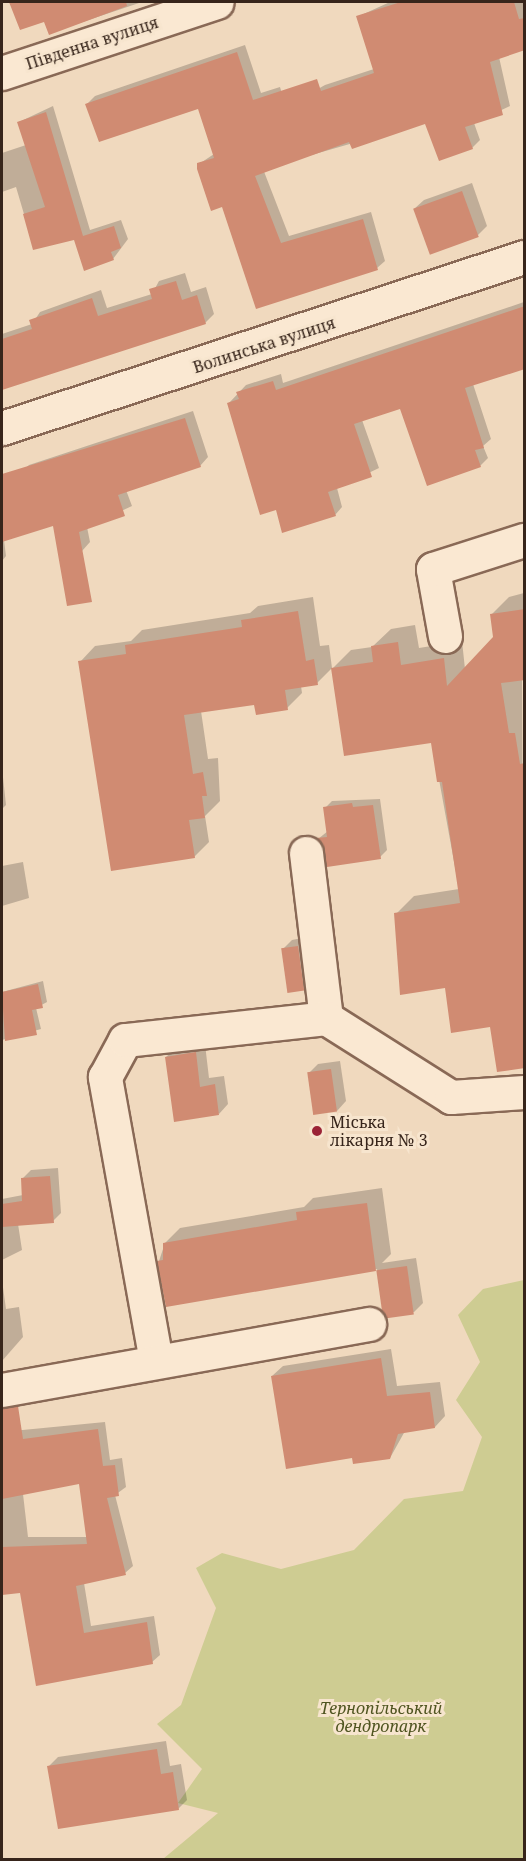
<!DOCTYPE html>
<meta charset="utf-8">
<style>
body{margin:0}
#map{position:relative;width:526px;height:1861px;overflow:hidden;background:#f0d9be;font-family:"Noto Serif",serif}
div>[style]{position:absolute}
.green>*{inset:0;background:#cecc92}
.shadow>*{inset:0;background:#0003}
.building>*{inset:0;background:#d08b72;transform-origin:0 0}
.roads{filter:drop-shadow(2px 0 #896956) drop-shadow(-2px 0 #896956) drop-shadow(0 2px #896956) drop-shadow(0 -2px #896956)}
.minor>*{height:33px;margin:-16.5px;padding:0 16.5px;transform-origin:16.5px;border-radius:16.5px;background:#fae8d2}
.dots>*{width:16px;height:16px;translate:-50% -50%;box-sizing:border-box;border:3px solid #f7e5ce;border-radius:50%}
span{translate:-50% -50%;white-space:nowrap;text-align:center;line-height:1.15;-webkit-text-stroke:6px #f7e5ce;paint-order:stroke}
.street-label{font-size:16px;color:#37251b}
.poi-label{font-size:16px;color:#37251b}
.left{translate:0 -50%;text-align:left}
.park-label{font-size:16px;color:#505521;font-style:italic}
.frame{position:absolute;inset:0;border:3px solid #37251b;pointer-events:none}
</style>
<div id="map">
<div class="green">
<i style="clip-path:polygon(524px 1280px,524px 1859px,163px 1859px,218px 1813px,178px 1803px,202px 1769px,157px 1724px,181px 1705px,216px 1608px,196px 1568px,222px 1553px,281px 1569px,354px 1550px,404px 1499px,463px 1491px,482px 1437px,456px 1400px,480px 1362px,458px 1315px,483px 1289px)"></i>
</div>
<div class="shadow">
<i style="clip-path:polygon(11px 2px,142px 2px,50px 33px,45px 20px,21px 28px)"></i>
<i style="clip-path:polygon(390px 2px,524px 2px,524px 49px,499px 57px,510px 106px,474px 123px,480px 140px,472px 148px,426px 122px,263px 169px,289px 236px,371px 212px,385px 261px,377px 268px,257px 307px,223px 206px,199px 164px,214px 154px,199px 108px,87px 104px,95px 96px,245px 45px,261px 93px,280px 87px,286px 107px,325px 85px,374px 69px,357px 17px)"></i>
<i style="clip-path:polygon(53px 106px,90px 230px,121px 220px,128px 239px,113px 259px,75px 238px,34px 248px,16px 187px,2px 192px,2px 153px,26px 145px,19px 122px)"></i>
<i style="clip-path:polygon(472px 183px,487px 226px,478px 235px,414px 209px,424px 200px)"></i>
<i style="clip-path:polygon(185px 273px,191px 292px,206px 287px,214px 314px,205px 323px,2px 389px,2px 334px,32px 324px,40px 312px,101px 290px,107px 308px,152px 294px,159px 281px)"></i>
<i style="clip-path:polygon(524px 302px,524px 368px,473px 384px,491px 439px,483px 446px,488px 458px,480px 466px,401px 408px,362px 420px,379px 468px,337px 488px,342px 507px,335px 515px,277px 508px,229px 403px,246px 385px,281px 374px,283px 383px)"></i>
<i style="clip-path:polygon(193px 411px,208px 457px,200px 466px,126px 490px,132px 506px,87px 527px,90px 542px,82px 551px,54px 524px,4px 540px,6px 556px,2px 561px,2px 491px,24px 484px,20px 473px,29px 465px)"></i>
<i style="clip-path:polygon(524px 593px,522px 679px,524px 1066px,492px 1026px,446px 986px,396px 914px,414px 896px,459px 889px,432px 741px,333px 668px,351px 650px,372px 647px,391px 629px,415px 625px,419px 648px,462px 641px,465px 669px,494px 637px,491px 615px,509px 597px)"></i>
<i style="clip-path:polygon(313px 597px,320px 646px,329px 645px,332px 668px,317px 683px,301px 686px,302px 693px,287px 708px,255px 703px,201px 711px,208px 759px,218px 758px,220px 801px,205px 816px,209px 842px,194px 857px,80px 662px,95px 646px,131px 641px,142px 630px,250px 613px,258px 606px)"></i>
<i style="clip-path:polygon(2px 768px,6px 805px,2px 809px)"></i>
<i style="clip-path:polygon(380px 799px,387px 850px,380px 857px,318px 839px,328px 831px,325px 808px,332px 801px)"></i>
<i style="clip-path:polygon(23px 862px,29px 898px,2px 906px,2px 866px)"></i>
<i style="clip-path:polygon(307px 937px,312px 980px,303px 989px,283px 949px,292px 940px)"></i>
<i style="clip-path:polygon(43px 981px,47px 1002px,36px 1008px,41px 1029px,2px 1040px,2px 992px)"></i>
<i style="clip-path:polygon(205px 1044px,209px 1078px,224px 1076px,228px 1104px,219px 1114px,166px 1057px,176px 1048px)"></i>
<i style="clip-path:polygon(340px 1061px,346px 1101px,337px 1111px,309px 1073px,318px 1064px)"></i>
<i style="clip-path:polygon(58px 1168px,61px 1213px,53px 1221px,18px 1224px,22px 1250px,2px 1260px,2px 1199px,23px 1195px,22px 1179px,31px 1170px)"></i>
<i style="clip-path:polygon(382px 1188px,391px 1254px,382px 1263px,416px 1258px,423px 1303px,414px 1312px,387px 1316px,377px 1269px,168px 1305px,159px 1261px,165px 1243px,180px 1228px,304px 1207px,313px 1198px)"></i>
<i style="clip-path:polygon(2px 1280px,6px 1309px,19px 1307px,23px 1337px,2px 1361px)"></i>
<i style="clip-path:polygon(391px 1349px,397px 1386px,440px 1382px,445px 1416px,435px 1427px,405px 1431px,390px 1458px,354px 1456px,272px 1376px,283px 1366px)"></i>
<i style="clip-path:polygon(evenodd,105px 1422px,110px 1460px,122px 1458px,126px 1487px,115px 1495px,133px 1566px,125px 1573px,84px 1583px,91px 1626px,154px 1616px,160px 1655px,152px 1662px,37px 1684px,22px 1591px,3px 1593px,2px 1432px,105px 1422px,80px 1482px,88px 1537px,28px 1537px,23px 1494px,80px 1482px)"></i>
<i style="clip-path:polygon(166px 1741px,170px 1766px,181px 1764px,187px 1800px,178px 1809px,49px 1766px,58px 1757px)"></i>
</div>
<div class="building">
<i style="clip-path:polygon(9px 2px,126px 2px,127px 6px,49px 35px,44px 22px,20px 30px)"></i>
<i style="clip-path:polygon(401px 2px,514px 2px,519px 19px,525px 18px,525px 50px,490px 62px,503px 115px,465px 127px,473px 149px,439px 161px,425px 124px,352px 149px,349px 142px,255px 176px,281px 243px,363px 219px,378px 270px,256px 309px,222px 207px,211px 211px,197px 169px,197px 163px,214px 158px,198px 109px,99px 142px,85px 104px,237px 52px,253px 100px,317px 79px,321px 91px,374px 73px,356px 16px)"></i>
<i style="clip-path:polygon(46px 112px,83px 236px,114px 226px,121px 248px,111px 252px,114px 260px,84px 271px,74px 240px,33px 250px,23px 214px,45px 207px,17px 122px)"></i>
<i style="left:462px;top:191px;width:49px;height:52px;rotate:70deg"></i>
<i style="clip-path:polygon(176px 281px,182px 300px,197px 295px,206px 324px,2px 390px,2px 339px,32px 329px,29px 320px,92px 298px,98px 316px,152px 299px,149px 289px)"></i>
<i style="clip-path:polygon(525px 306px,525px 369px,465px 388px,484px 448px,475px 450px,481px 467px,427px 486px,400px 409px,354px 424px,372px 477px,328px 492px,336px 516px,282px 533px,276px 510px,260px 515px,227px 403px,239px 399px,236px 392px,273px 381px,276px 390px)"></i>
<i style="clip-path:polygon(185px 418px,201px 467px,118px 495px,125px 516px,79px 532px,92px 602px,67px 606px,53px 526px,2px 542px,2px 474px)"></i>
<i style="clip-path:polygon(525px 609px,525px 680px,501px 683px,509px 733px,515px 733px,520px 764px,525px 763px,525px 1068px,497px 1072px,490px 1027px,451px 1033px,445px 988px,400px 995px,394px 913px,460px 903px,442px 782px,437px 782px,431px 743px,344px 756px,331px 668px,373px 662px,371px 646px,398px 642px,401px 665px,444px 658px,447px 686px,493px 637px,490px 614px)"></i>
<i style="clip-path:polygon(298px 611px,306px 661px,314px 659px,318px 685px,285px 690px,288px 710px,256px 715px,254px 705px,184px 715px,193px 774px,203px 772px,207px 796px,202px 796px,205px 818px,189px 820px,195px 858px,111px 871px,78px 661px,126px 654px,125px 645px,242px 627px,241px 620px)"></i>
<i style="clip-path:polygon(352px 803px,353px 807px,373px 805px,381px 859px,327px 867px,317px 838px,327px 837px,323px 807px)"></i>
<i style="left:298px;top:946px;width:45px;height:17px;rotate:82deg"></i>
<i style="clip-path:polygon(38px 984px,43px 1008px,32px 1010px,37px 1035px,5px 1041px,2px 992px)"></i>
<i style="clip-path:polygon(196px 1052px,200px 1087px,215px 1084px,219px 1115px,174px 1122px,165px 1057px)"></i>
<i style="left:331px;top:1069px;width:43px;height:24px;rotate:82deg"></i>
<i style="clip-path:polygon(50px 1176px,54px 1223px,2px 1227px,2px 1204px,22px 1201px,21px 1178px)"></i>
<i style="clip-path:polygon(367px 1203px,376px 1271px,166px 1307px,157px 1261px,163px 1260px,163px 1243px,297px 1220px,296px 1212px)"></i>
<i style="left:407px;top:1266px;width:49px;height:31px;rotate:82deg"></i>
<i style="clip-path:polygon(381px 1358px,387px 1396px,430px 1392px,435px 1428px,398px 1434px,390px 1459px,353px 1464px,352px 1458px,286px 1469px,271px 1376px)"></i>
<i style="clip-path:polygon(18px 1406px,23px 1439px,98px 1429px,103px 1466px,115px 1465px,119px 1496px,107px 1498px,126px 1575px,76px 1586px,84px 1633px,147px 1622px,153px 1664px,36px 1686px,20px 1593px,2px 1595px,2px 1547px,87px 1544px,79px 1484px,2px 1499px,2px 1408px)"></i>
<i style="clip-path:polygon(157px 1749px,161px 1774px,173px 1772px,179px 1810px,58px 1829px,47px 1766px)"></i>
</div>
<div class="roads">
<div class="minor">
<i style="left:2px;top:73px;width:226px;rotate:-18.3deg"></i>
<i style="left:2px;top:428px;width:549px;rotate:-18.14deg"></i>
<i style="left:445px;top:636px;width:68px;rotate:-100.2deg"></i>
<i style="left:433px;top:569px;width:96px;rotate:-17.7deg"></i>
<i style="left:306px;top:853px;width:166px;rotate:83.1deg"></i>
<i style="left:156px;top:1361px;width:289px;rotate:-100.2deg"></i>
<i style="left:105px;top:1077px;width:42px;rotate:-61.6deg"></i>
<i style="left:125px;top:1040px;width:202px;rotate:-6.2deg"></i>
<i style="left:326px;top:1018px;width:148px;rotate:32.3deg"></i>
<i style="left:451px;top:1097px;width:73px;rotate:-3.9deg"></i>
<i style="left:2px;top:1390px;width:373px;rotate:-10.2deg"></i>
</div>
</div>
<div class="dots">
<i style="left:317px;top:1131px;background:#9b2336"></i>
</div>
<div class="street-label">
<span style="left:92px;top:43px;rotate:-18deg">Південна вулиця</span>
<span style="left:264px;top:345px;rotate:-18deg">Волинська вулиця</span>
</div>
<div class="poi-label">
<span class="left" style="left:330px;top:1131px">Міська<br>лікарня № 3</span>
</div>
<div class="park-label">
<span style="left:381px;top:1717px">Тернопільський<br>дендропарк</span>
</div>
<div class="frame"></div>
</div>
